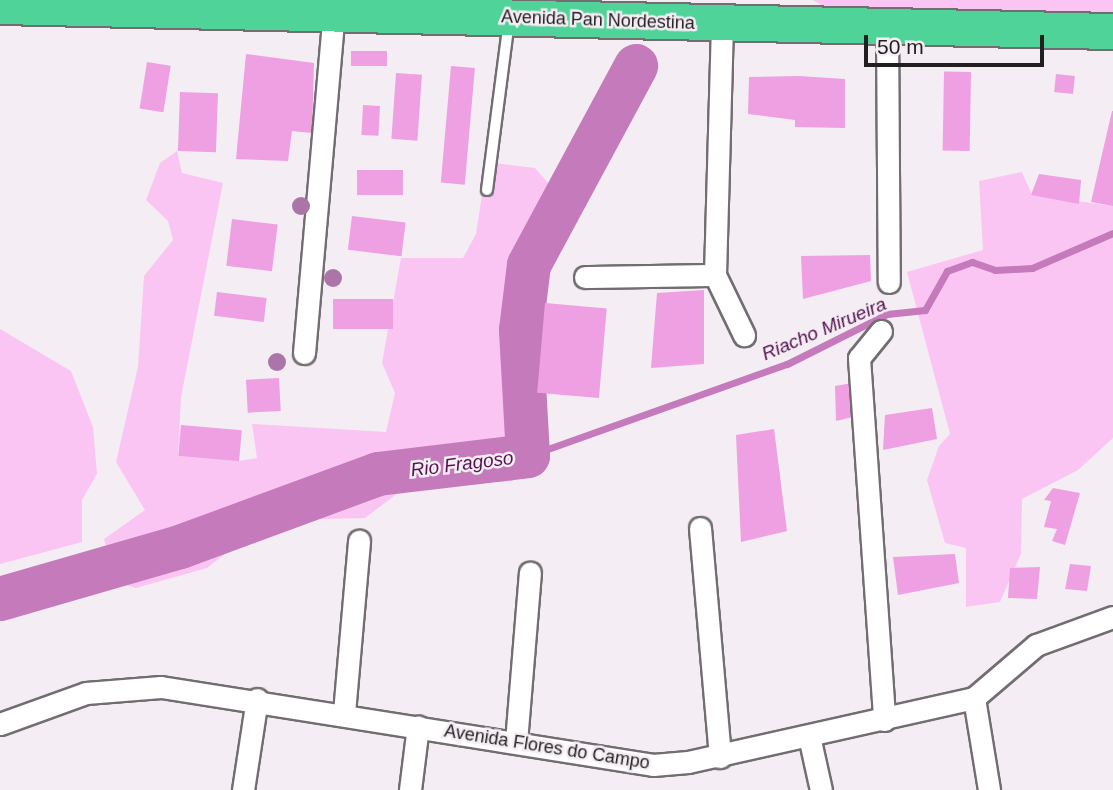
<!DOCTYPE html>
<style>
body{margin:0}
#map{position:relative;width:1113px;height:790px;overflow:hidden;background:#f4edf3;font-family:Helvetica,sans-serif}
div>[style]{position:absolute}
.green>*{inset:0;background:#fbc5f3}
.stream>*{height:7px;margin:-3.5px;padding:0 3.5px;transform-origin:3.5px;border-radius:3.5px;background:#c57abb}
.river>*{height:44px;margin:-22px;padding:0 22px;transform-origin:22px;border-radius:22px;background:#c57abb}
.building>*{inset:0;background:#eea0e3;transform-origin:0 0}
.roads{filter:drop-shadow(2px 0 #736d72) drop-shadow(-2px 0 #736d72) drop-shadow(0 2px #736d72) drop-shadow(0 -2px #736d72)}
.service>*{height:10px;margin:-5px;padding:0 5px;transform-origin:5px;border-radius:5px;background:#fff}
.minor>*{height:21px;margin:-10.5px;padding:0 10.5px;transform-origin:10.5px;border-radius:10.5px;background:#fff}
.trunk>*{height:35px;margin:-17.5px;padding:0 17.5px;transform-origin:17.5px;border-radius:17.5px;background:#50d398}
.trees>*{width:18px;height:18px;margin:-9px;border-radius:50%;background:#ab76a7}
span{translate:-50% -50%;white-space:nowrap;text-align:center;line-height:1.15;-webkit-text-stroke:5px #f4edf3;paint-order:stroke}
.street-label{font-size:18px;color:#221f21}
.water-label{font-size:19px;color:#571351;font-style:italic}
.scale{position:absolute;left:864px;top:35px;width:180px;height:32px;box-sizing:border-box;border:4px solid #221f21;border-top:0;padding-left:9px;font-size:21px;line-height:24px;white-space:nowrap;color:#221f21;-webkit-text-stroke:5px #f4edf3;paint-order:stroke}
</style>
<div id="map">
<div class="green">
<i style="clip-path:polygon(813px 0,1113px 0,1113px 26px,843px 19px)"></i>
<i style="clip-path:polygon(177px 151px,182px 173px,223px 183px,181px 397px,178px 456px,239px 461px,257px 458px,252px 424px,386px 432px,395px 393px,382px 363px,401px 258px,463px 258px,476px 234px,487px 162px,535px 168px,557px 193px,515px 267px,513px 481px,406px 487px,365px 518px,287px 520px,251px 534px,207px 568px,136px 588px,116px 582px,104px 539px,145px 510px,116px 462px,138px 367px,144px 276px,173px 240px,168px 221px,146px 200px,160px 163px)"></i>
<i style="clip-path:polygon(1022px 172px,1032px 195px,1113px 206px,1113px 438px,1078px 470px,1022px 499px,1021px 554px,1000px 602px,966px 607px,966px 548px,945px 543px,927px 480px,939px 446px,950px 434px,907px 272px,983px 250px,979px 181px)"></i>
<i style="clip-path:polygon(0 329px,71px 371px,93px 427px,97px 474px,82px 500px,82px 542px,0 564px)"></i>
</div>
<div class="stream">
<i style="left:528px;top:456px;width:275px;rotate:-19.6deg"></i>
<i style="left:787px;top:364px;width:112px;rotate:-26.6deg"></i>
<i style="left:887px;top:314px;width:38px;rotate:-6deg"></i>
<i style="left:925px;top:310px;width:45px;rotate:-60.6deg"></i>
<i style="left:947px;top:271px;width:27px;rotate:-20deg"></i>
<i style="left:972px;top:262px;width:24px;rotate:19deg"></i>
<i style="left:995px;top:270px;width:37px;rotate:-3deg"></i>
<i style="left:1032px;top:268px;width:88px;rotate:-23.4deg"></i>
</div>
<div class="river">
<i style="left:0;top:599px;width:187px;rotate:-16.1deg"></i>
<i style="left:180px;top:547px;width:211px;rotate:-20.2deg"></i>
<i style="left:378px;top:474px;width:151px;rotate:-6.8deg"></i>
<i style="left:528px;top:456px;width:126px;rotate:-93.2deg"></i>
<i style="left:521px;top:330px;width:65px;rotate:-83deg"></i>
<i style="left:529px;top:265px;width:226px;rotate:-61.7deg"></i>
</div>
<div class="building">
<i style="left:387px;top:51px;width:15px;height:36px;rotate:90deg"></i>
<i style="clip-path:polygon(246px 54px,314px 63px,312px 133px,292px 131px,288px 161px,236px 159px)"></i>
<i style="left:147px;top:62px;width:24px;height:47px;rotate:9deg"></i>
<i style="left:451px;top:66px;width:24px;height:117px;rotate:5deg"></i>
<i style="left:971px;top:72px;width:79px;height:27px;rotate:91deg"></i>
<i style="left:396px;top:73px;width:26px;height:66px;rotate:4deg"></i>
<i style="left:1056px;top:74px;width:19px;height:18px;rotate:6deg"></i>
<i style="clip-path:polygon(799px 76px,845px 79px,845px 128px,795px 127px,795px 120px,748px 114px,749px 77px)"></i>
<i style="left:180px;top:92px;width:38px;height:59px;rotate:2deg"></i>
<i style="left:363px;top:105px;width:17px;height:30px;rotate:3deg"></i>
<i style="clip-path:polygon(1112px 111px,1113px 111px,1113px 206px,1091px 202px)"></i>
<i style="left:357px;top:170px;width:46px;height:25px"></i>
<i style="clip-path:polygon(1039px 174px,1081px 180px,1079px 204px,1031px 195px)"></i>
<i style="left:352px;top:216px;width:54px;height:34px;rotate:7deg"></i>
<i style="left:232px;top:219px;width:46px;height:47px;rotate:7deg"></i>
<i style="clip-path:polygon(870px 255px,871px 281px,803px 299px,801px 256px)"></i>
<i style="clip-path:polygon(704px 290px,704px 364px,651px 368px,657px 293px)"></i>
<i style="left:217px;top:292px;width:50px;height:24px;rotate:7deg"></i>
<i style="left:393px;top:299px;width:30px;height:60px;rotate:90deg"></i>
<i style="left:545px;top:303px;width:62px;height:90px;rotate:5deg"></i>
<i style="left:279px;top:378px;width:33px;height:33px;rotate:87deg"></i>
<i style="clip-path:polygon(852px 383px,857px 416px,836px 421px,835px 386px)"></i>
<i style="clip-path:polygon(932px 408px,937px 439px,883px 450px,885px 415px)"></i>
<i style="left:181px;top:425px;width:61px;height:31px;rotate:5deg"></i>
<i style="clip-path:polygon(774px 429px,787px 531px,741px 542px,736px 435px)"></i>
<i style="clip-path:polygon(1053px 488px,1080px 493px,1065px 545px,1052px 541px,1057px 529px,1044px 527px,1051px 501px,1044px 500px)"></i>
<i style="clip-path:polygon(955px 554px,959px 583px,898px 595px,893px 557px)"></i>
<i style="clip-path:polygon(1070px 564px,1091px 566px,1087px 591px,1065px 589px)"></i>
<i style="clip-path:polygon(1040px 567px,1037px 599px,1008px 598px,1010px 568px)"></i>
</div>
<div class="roads">
<div class="service">
<i style="left:487px;top:190px;width:170px;rotate:-82.6deg"></i>
</div>
<div class="minor">
<i style="left:722px;top:24px;width:251px;rotate:91.6deg"></i>
<i style="left:715px;top:275px;width:67px;rotate:64.2deg"></i>
<i style="left:887px;top:26px;width:256px;rotate:89.6deg"></i>
<i style="left:585px;top:277px;width:130px;rotate:-0.9deg"></i>
<i style="left:881px;top:331px;width:35px;rotate:129deg"></i>
<i style="left:859px;top:358px;width:363px;rotate:86deg"></i>
<i style="left:304px;top:353px;width:343px;rotate:-85deg"></i>
<i style="left:700px;top:528px;width:230px;rotate:85deg"></i>
<i style="left:974px;top:698px;width:93px;rotate:80.7deg"></i>
<i style="left:344px;top:713px;width:173px;rotate:-85deg"></i>
<i style="left:0;top:724px;width:91px;rotate:-19.8deg"></i>
<i style="left:86px;top:693px;width:75px;rotate:-4.6deg"></i>
<i style="left:161px;top:687px;width:498px;rotate:9deg"></i>
<i style="left:653px;top:765px;width:35px;rotate:-5deg"></i>
<i style="left:688px;top:762px;width:293px;rotate:-12.6deg"></i>
<i style="left:974px;top:698px;width:82px;rotate:-40.5deg"></i>
<i style="left:1036px;top:645px;width:82px;rotate:-20deg"></i>
<i style="left:809px;top:736px;width:55px;rotate:77.5deg"></i>
<i style="left:516px;top:742px;width:170px;rotate:-85.3deg"></i>
<i style="left:243px;top:790px;width:92px;rotate:-81.3deg"></i>
<i style="left:410px;top:790px;width:64px;rotate:-82.9deg"></i>
</div>
<div class="trunk">
<i style="left:0;top:6px;width:1113px;rotate:1.29deg"></i>
</div>
</div>
<div class="trees">
<i style="left:301px;top:206px"></i>
<i style="left:333px;top:278px"></i>
<i style="left:277px;top:362px"></i>
</div>
<div class="street-label">
<span style="left:598px;top:20px;rotate:2deg">Avenida Pan Nordestina</span>
<span style="left:547px;top:747px;rotate:9deg">Avenida Flores do Campo</span>
</div>
<div class="water-label">
<span style="left:824px;top:329px;rotate:-23deg">Riacho Mirueira</span>
<span style="left:462px;top:464px;rotate:-7deg">Rio Fragoso</span>
</div>
<div class="scale">50 m</div>
</div>
